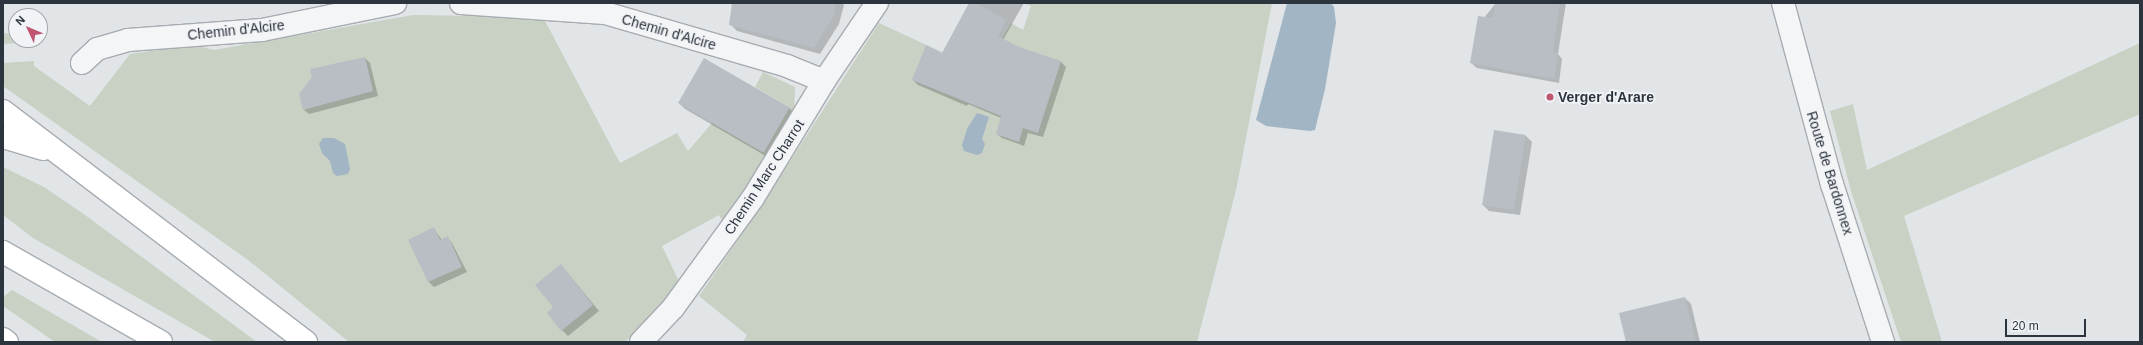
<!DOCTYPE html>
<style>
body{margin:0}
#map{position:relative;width:2143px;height:345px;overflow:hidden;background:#e1e5e8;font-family:Arial,sans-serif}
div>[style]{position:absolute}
.green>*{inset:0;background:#c8d1c3}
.water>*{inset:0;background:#a1b5c4}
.shadow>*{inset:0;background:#0003}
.building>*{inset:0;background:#b9bec5;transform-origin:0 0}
.roads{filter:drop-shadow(1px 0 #a7acb2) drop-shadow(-1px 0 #a7acb2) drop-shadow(0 1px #a7acb2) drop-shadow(0 -1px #a7acb2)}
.minor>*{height:22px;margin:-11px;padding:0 11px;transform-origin:11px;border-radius:11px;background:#f4f5f7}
.tertiary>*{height:22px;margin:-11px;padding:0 11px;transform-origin:11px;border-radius:11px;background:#f4f5f7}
.motorway>*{height:22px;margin:-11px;padding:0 11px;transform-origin:11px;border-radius:11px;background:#fff}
.dots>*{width:11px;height:11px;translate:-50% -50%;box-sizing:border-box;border:2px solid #f1f3f6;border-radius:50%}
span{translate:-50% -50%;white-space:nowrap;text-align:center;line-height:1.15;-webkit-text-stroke:3.5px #f1f3f6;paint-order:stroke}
.street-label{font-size:14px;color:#2c343e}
.poi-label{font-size:14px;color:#2c343e;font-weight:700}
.left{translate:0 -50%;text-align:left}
.frame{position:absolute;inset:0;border:4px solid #2c343e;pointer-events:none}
.north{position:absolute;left:8px;top:8px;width:40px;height:40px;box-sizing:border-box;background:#f1f3f6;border:1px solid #a2a7ac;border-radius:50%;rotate:314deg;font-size:11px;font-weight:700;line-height:16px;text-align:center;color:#2c343e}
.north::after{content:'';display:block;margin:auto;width:14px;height:18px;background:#bf556e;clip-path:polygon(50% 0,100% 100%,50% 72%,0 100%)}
.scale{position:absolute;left:2005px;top:319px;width:81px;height:18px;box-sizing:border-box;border:2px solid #2c343e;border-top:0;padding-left:5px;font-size:12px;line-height:14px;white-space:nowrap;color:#2c343e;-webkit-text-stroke:3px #f1f3f6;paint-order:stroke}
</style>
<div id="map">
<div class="green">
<i style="clip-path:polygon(1023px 3px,1272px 3px,1236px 190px,1197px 342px,743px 342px,747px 335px,699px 296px,758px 211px,879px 23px,961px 61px,1002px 39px,1011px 23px,1023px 30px,1031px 6px)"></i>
<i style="clip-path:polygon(413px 15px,543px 17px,620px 163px,677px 133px,688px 151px,712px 123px,762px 152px,789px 107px,755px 87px,763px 72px,795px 87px,794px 114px,754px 180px,723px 223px,719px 215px,662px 246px,679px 281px,651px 318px,625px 342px,349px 342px,248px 260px,3px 86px,3px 63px,34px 61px,34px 66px,90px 106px,130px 54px,193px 45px,214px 50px)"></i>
<i style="clip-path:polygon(3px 33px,16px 34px,16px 40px,33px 42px,3px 44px)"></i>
<i style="clip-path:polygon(2140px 43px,2140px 114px,1904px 216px,1942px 342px,1901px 342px,1851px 191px,1830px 111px,1853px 104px,1867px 170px)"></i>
<i style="clip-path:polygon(3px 167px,44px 187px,85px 215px,257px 342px,215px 342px,33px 238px,3px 215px)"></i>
<i style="clip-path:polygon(12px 290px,102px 342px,55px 342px,3px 306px,3px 297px)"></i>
</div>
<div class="water">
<i style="clip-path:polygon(1287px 3px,1331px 3px,1334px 7px,1336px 23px,1325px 89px,1315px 130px,1310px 131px,1266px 126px,1256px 120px)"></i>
<i style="clip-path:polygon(977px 113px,989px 117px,982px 139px,985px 144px,982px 153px,977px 155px,964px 151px,962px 145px,967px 129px)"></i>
<i style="clip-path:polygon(323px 138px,334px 138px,345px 144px,350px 169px,348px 174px,337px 176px,333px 173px,330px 161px,322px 153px,319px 144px)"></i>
</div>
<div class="shadow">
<i style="clip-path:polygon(733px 3px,842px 3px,844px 5px,839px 24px,820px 54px,737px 31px,731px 25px)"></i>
<i style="clip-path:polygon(970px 3px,1024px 3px,1003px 40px,1018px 48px,1061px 62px,1066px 67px,1043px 137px,1028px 133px,1024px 146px,1002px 138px,997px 134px,1001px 118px,968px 104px,967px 106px,918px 85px,913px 80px,943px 54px)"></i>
<i style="clip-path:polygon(1496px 3px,1566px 3px,1558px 54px,1562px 59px,1559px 83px,1477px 68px,1471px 63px,1484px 18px)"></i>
<i style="clip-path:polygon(365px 58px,370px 63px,378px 96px,309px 114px,304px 110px)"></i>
<i style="clip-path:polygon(678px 102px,789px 108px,796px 114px,769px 158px,685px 109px)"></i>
<i style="clip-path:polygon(1495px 131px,1526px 136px,1532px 142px,1520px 215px,1489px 211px,1483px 205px)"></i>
<i style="clip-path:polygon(434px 229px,442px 240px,447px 237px,452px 243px,467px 272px,434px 287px,429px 282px,409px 240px)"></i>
<i style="clip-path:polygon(566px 271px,599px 311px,568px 336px,562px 330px)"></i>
<i style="clip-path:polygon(1685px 298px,1691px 304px,1700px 342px,1627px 342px)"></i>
</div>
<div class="building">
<i style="clip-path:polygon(732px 3px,836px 3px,833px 17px,814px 48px,729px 25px)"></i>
<i style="clip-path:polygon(969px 3px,976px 3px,1006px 20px,998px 36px,1019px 47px,1061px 61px,1038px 133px,1023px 128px,1019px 142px,996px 134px,1001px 116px,912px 80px,926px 45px,942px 53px)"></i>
<i style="clip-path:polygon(1495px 3px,1560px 3px,1553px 51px,1558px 53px,1554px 79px,1470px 63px,1478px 16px,1493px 18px)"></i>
<i style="clip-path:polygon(365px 57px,373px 91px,303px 110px,299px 94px,312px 77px,310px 69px)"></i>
<i style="left:704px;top:58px;width:99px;height:52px;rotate:30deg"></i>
<i style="left:1494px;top:130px;width:32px;height:76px;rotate:9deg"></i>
<i style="clip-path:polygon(434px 227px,440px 240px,448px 236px,462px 267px,428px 282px,408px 240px)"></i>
<i style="clip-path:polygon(561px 264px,593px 305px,561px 331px,547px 313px,553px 307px,535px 285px)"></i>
<i style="clip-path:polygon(1685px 297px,1696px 342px,1626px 342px,1619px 313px)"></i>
</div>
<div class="roads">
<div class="minor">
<i style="left:461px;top:3px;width:144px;rotate:4deg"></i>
<i style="left:605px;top:13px;width:190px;rotate:16.2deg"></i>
<i style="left:787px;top:66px;width:40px;rotate:22deg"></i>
<i style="left:82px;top:63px;width:21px;rotate:-43deg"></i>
<i style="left:97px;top:49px;width:32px;rotate:-16deg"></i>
<i style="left:128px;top:40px;width:134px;rotate:-4.3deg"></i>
<i style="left:262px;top:30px;width:136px;rotate:-11.5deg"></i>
<i style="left:641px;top:342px;width:47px;rotate:-46.7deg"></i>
<i style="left:673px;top:308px;width:136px;rotate:-54deg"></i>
<i style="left:753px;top:198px;width:137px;rotate:-58.7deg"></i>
<i style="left:824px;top:81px;width:94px;rotate:-55.8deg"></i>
</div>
<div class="tertiary">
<i style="left:1783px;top:3px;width:188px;rotate:74.9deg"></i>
<i style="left:1832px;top:184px;width:166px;rotate:72.1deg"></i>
</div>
<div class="motorway">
<i style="left:3px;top:111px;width:381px;rotate:37.3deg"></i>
<i style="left:3px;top:137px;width:42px;rotate:16.7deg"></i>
<i style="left:3px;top:252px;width:182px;rotate:29.7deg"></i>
<i style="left:3px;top:339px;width:5px;rotate:37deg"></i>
</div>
</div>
<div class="dots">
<i style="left:1550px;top:97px;background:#bf556e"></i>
</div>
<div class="street-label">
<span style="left:236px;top:30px;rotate:-6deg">Chemin d'Alcire</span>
<span style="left:669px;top:32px;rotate:16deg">Chemin d'Alcire</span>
<span style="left:1830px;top:173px;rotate:73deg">Route de Bardonnex</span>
<span style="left:764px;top:177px;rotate:-57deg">Chemin Marc Charrot</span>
</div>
<div class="poi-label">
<span class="left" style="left:1558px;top:97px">Verger d'Arare</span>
</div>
<div class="frame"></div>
<div class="north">N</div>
<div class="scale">20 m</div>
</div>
